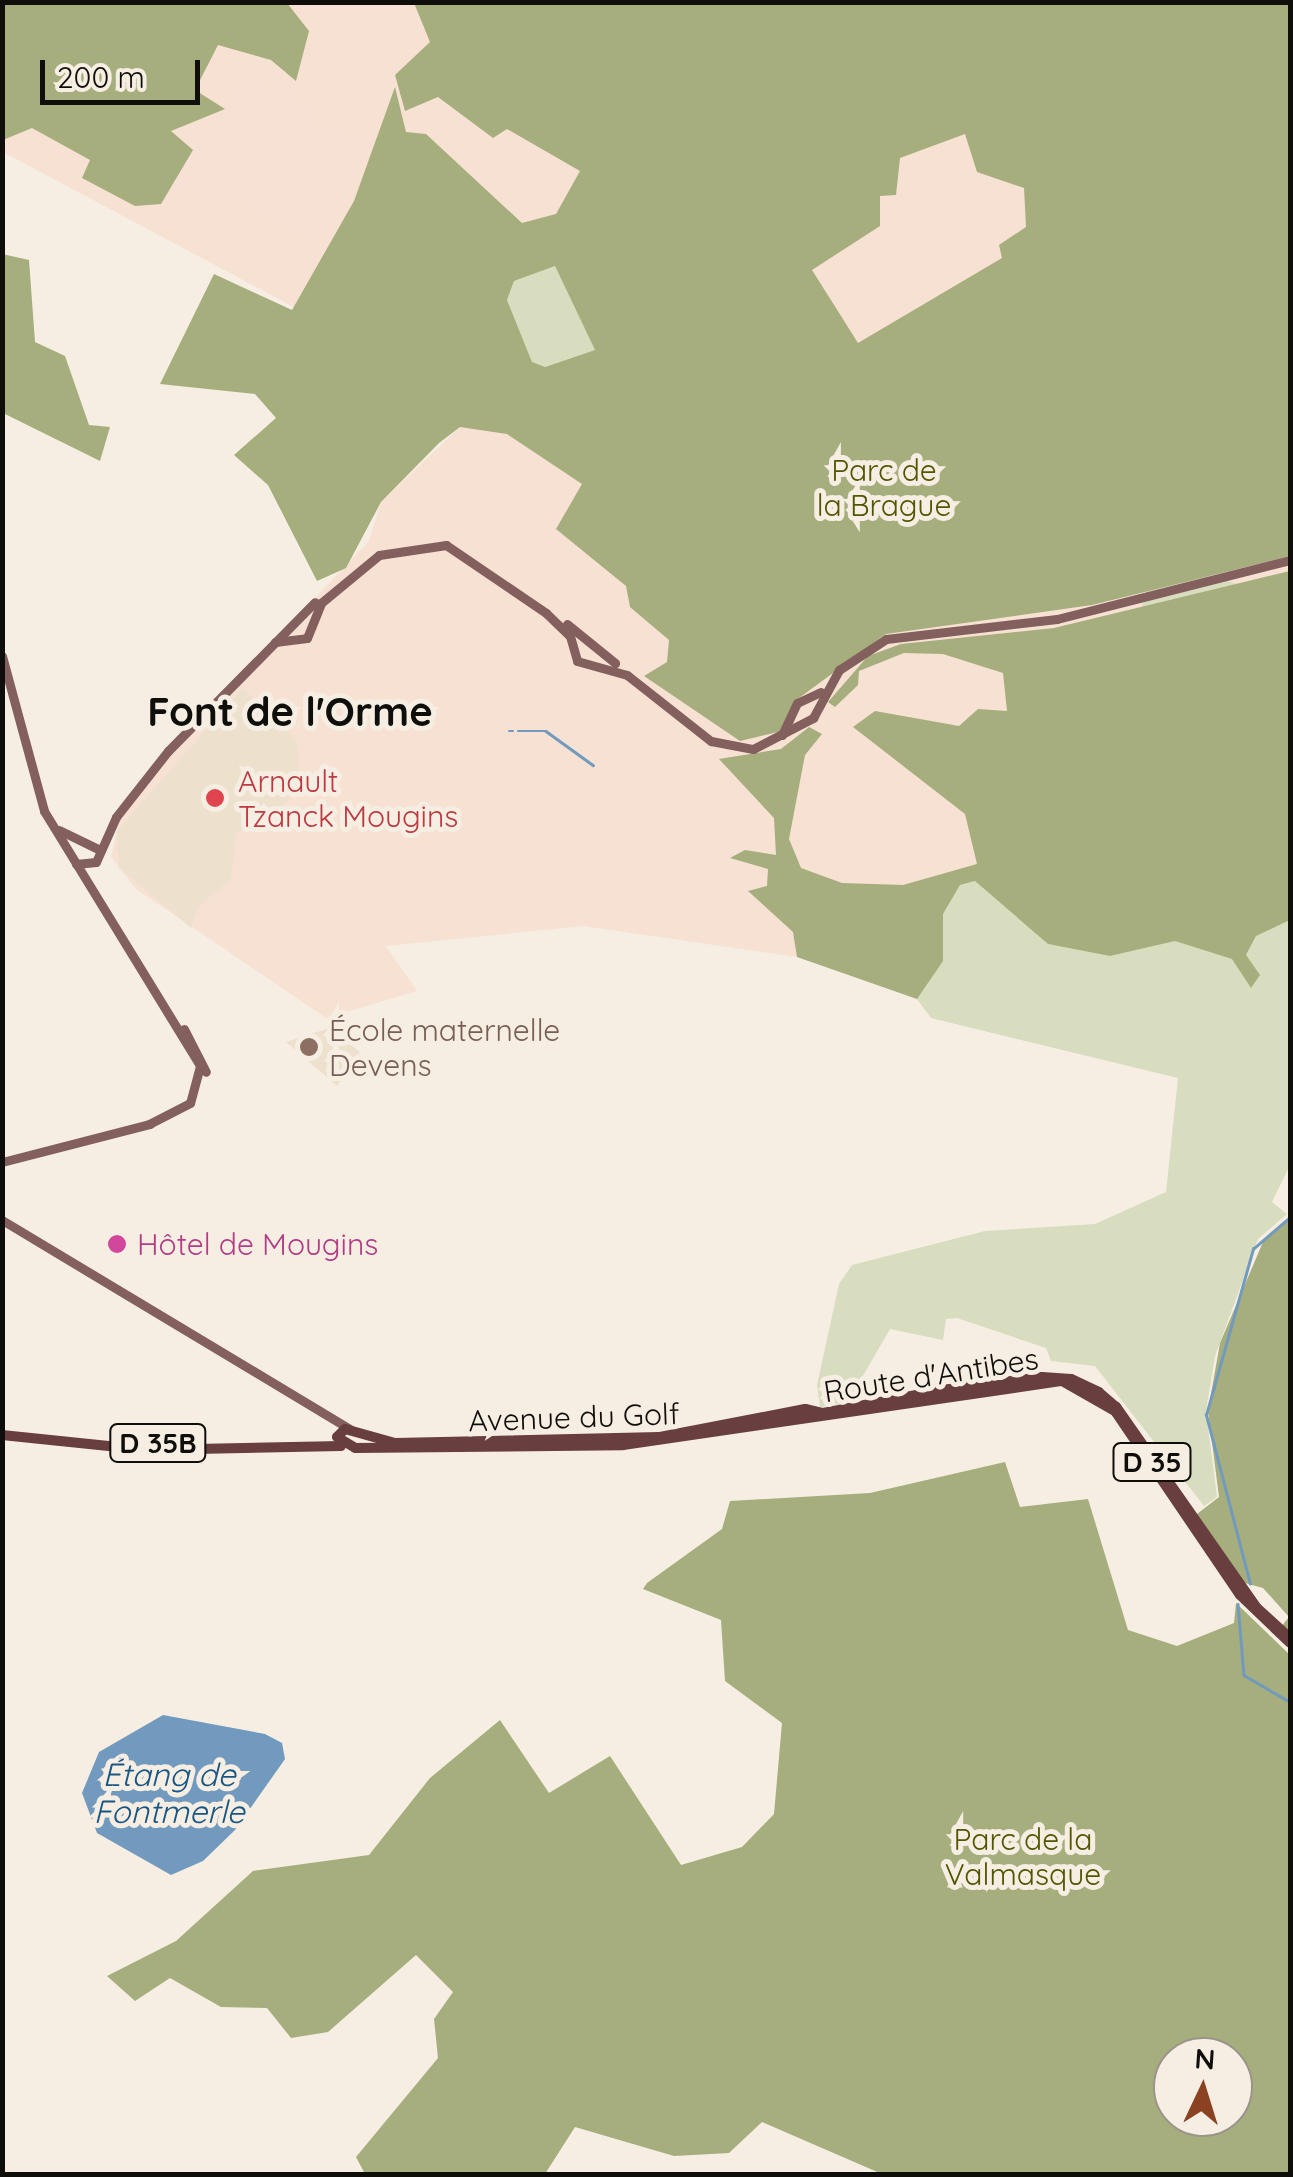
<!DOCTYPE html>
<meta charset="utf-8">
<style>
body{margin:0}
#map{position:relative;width:1293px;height:2177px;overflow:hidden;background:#f6eee2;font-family:Quicksand,sans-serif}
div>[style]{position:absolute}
.commercial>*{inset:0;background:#f6e1d3}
.industrial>*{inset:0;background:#f7e0d4}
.built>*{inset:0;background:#ede1ce}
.green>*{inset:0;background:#d7ddbe}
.forest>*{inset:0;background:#a6ae7d}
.water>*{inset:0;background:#729abe}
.stream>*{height:2.5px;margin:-1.25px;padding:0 1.25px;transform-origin:1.25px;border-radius:1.25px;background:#729abe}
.secondary>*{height:9px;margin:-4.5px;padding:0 4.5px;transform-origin:4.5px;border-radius:4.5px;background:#835f5e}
.primary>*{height:10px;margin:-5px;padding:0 5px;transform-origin:5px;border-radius:5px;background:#683f3e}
.dots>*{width:28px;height:28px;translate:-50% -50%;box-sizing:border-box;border:5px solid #f6eee2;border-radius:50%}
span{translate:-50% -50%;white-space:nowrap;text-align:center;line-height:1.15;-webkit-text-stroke:10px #f6eee2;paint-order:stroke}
.shield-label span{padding:2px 8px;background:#f6eee2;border:2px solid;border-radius:8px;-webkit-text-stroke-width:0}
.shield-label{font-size:28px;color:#100e0a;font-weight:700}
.park-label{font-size:30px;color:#4f5701}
.health-label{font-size:30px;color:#be3a42}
.left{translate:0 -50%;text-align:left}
.education-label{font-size:30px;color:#785e54}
.hotel-label{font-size:30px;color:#b23c85}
.street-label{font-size:30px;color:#100e0a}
.water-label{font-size:32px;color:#175685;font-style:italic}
.district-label{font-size:40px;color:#100e0a;font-weight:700}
.frame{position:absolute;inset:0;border:5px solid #100e0a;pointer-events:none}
.north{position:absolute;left:1153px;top:2037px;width:100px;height:100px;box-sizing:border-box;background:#f6eee2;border:2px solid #9a948c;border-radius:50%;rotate:4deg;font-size:28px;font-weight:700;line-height:40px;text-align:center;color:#100e0a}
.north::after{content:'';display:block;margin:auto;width:35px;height:45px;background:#8a4223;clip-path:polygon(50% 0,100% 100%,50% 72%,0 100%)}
.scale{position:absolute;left:40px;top:60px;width:160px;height:45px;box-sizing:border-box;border:5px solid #100e0a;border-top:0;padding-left:12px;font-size:30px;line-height:35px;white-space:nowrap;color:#100e0a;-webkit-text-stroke:8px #f6eee2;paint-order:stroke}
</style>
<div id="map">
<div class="commercial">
<i style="clip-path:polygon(39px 3px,1290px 3px,1290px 1097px,931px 1018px,917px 999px,797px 957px,583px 926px,386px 946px,417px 991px,326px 1018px,136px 889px,111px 857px,124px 800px,369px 541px,381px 502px,460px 427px,365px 345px,3px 152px,2px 78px)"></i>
</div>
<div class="industrial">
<i style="clip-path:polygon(277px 74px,294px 83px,295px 104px,311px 108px,309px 126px,374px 141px,319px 242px,238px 199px,172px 191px,195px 148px,187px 132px,200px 124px,211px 134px,245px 80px,272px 87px)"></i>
</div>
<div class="built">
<i style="clip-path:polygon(243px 688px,297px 741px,300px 787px,272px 817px,236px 833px,231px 879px,199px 906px,191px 928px,119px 868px,116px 832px)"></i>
<i style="clip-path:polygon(329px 1028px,360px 1052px,337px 1086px,286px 1042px)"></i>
</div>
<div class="green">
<i style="clip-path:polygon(555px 266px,595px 350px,544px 367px,532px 362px,507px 300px,514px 281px)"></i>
<i style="clip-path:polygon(1154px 562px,1290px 598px,1290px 726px,1246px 956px,1256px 936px,1290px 920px,1290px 1165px,1272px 1202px,1287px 1214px,1258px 1239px,1215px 1356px,1206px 1411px,1217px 1497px,1204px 1506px,1095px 1366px,1051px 1361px,1046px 1348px,957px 1318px,946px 1319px,943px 1340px,890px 1329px,857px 1386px,858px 1401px,820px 1407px,817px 1385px,839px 1284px,852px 1265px,985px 1231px,1095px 1224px,1166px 1192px,1178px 1078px,931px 1018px,917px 999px,943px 914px,960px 885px,976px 881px,1048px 944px,1110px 956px,1175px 941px,1137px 625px)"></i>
</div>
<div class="forest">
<i style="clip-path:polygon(3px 2px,287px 3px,309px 31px,296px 81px,271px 60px,218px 45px,195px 90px,225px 109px,171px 131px,193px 150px,161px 204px,135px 206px,82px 178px,90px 160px,32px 128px,3px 140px)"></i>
<i style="clip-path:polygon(evenodd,414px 3px,1290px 3px,1290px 556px,1092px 605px,886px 634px,799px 698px,782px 731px,740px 741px,644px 676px,667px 662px,669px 640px,630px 607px,626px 586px,556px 529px,582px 484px,507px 434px,460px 427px,439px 443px,381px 502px,346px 568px,317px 581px,268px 485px,234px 455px,276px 418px,255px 394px,160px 384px,214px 274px,292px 310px,354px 201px,395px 87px,406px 132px,426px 134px,522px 223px,556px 214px,580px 171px,507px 129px,493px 138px,438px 97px,405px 111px,395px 75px,430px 42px,414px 3px,965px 134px,977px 172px,1024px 188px,1026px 227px,999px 245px,1002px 258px,858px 343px,812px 270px,880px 226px,880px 196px,896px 195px,900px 158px,965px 134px,414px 3px,555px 266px,595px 350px,545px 367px,532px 362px,507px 300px,514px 281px,555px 266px)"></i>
<i style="clip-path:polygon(2px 254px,29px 260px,35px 342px,65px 356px,89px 425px,110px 427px,100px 461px,3px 413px)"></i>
<i style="clip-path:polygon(1290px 571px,1290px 920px,1256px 936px,1246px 955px,1260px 975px,1251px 988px,1232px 959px,1175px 941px,1110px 956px,1048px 944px,975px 881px,960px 885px,943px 914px,943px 961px,917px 999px,797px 957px,793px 932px,748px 891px,767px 886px,768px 869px,730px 858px,745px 850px,776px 855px,774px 818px,719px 759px,781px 749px,809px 727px,822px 734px,805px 755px,789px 839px,801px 868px,842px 883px,903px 885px,977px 864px,965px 814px,853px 727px,875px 711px,959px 726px,978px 709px,1007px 711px,1003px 673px,943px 654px,904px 653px,859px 671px,858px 685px,835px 707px,828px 702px,868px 656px,901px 644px,1054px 628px)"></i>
<i style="clip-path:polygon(1290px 1219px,1290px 1636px,1280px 1628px,1289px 1617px,1263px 1588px,1245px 1583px,1197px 1514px,1219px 1497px,1208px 1411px,1220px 1343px,1263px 1242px)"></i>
<i style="clip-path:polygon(evenodd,1005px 1462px,1020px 1507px,1088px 1499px,1128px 1630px,1177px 1646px,1234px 1623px,1236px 1603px,1290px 1655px,1290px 2174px,882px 2174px,762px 2122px,729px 2153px,674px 2156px,575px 2127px,545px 2174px,365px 2174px,356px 2157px,438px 2058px,434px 2019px,453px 1992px,416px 1955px,328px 2032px,291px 2038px,267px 2008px,221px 2007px,170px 1978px,135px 2001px,107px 1976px,176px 1941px,253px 1871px,369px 1855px,430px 1778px,500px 1720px,549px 1793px,610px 1756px,681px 1865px,742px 1847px,774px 1814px,782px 1723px,725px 1681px,721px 1620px,643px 1589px,647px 1583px,722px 1529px,730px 1501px,870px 1493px,1005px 1462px,1233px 2057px,1233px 2117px,1173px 2117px,1173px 2057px,1233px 2057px)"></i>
</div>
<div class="water">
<i style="clip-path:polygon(163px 1715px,265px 1734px,282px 1743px,285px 1759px,235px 1830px,203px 1861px,171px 1875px,97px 1833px,82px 1793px,99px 1752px)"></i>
</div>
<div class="stream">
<i style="left:509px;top:731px;width:4px"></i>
<i style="left:518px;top:731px;width:28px"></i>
<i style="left:546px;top:731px;width:58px;rotate:35.9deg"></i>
<i style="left:1250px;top:1584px;width:175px;rotate:-104.6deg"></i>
<i style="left:1206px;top:1415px;width:173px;rotate:-74.2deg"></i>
<i style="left:1253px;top:1249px;width:49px;rotate:-40.9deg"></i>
<i style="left:1238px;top:1604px;width:71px;rotate:85.2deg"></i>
<i style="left:1244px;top:1675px;width:53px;rotate:30.4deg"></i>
</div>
<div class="secondary">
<i style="left:567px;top:624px;width:62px;rotate:39.1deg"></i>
<i style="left:275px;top:642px;width:32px;rotate:-7deg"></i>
<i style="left:307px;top:638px;width:38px;rotate:-68deg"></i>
<i style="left:321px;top:603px;width:75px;rotate:-39.6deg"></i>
<i style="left:379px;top:555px;width:68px;rotate:-8.5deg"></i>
<i style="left:446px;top:545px;width:121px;rotate:34.2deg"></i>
<i style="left:546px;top:613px;width:33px;rotate:44deg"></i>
<i style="left:570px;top:636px;width:26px;rotate:74deg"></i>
<i style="left:577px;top:661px;width:52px;rotate:15.6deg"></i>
<i style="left:627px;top:675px;width:107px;rotate:38.2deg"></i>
<i style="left:711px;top:741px;width:43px;rotate:10.8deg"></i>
<i style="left:753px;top:749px;width:68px;rotate:-27.3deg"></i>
<i style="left:813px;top:718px;width:55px;rotate:-61.6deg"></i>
<i style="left:839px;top:670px;width:56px;rotate:-33.4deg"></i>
<i style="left:886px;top:639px;width:172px;rotate:-6.7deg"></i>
<i style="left:1057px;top:619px;width:240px;rotate:-14.2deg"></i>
<i style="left:2px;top:656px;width:161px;rotate:74.8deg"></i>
<i style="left:44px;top:811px;width:299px;rotate:58.5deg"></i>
<i style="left:200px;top:1066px;width:38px;rotate:105deg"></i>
<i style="left:190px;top:1103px;width:46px;rotate:152.9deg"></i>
<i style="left:782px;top:735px;width:35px;rotate:-65deg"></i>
<i style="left:797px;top:703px;width:26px;rotate:-25deg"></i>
<i style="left:59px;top:830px;width:46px;rotate:26deg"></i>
<i style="left:76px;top:864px;width:20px;rotate:-6deg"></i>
<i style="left:96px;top:862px;width:49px;rotate:-66deg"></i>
<i style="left:116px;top:817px;width:84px;rotate:-51.8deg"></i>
<i style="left:168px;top:751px;width:209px;rotate:-45.4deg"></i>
<i style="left:184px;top:1029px;width:48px;rotate:62.9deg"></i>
<i style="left:2px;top:1162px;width:153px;rotate:-14.4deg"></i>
<i style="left:2px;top:1220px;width:407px;rotate:31deg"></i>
</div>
<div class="primary">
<i style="left:2px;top:1435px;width:146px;rotate:5.9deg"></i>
<i style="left:147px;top:1450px;width:194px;rotate:-1.2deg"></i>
<i style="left:133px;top:1443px;width:63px;rotate:0.9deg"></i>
<i style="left:1290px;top:1638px;width:45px;rotate:-137.7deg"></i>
<i style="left:1257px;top:1608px;width:246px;rotate:-125deg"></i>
<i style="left:1116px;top:1407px;width:23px;rotate:-139deg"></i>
<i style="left:1099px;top:1392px;width:31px;rotate:-155deg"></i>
<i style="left:1071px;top:1379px;width:29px;rotate:-176deg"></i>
<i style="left:1042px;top:1377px;width:101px;rotate:172.6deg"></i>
<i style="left:942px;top:1390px;width:121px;rotate:169.1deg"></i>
<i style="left:823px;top:1413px;width:18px;rotate:-167deg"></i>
<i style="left:805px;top:1409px;width:149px;rotate:169.1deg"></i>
<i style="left:659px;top:1437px;width:264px;rotate:178.7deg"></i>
<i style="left:395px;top:1443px;width:52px;rotate:-164.4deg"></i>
<i style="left:345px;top:1429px;width:11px;rotate:135deg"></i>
<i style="left:337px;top:1437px;width:21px;rotate:31deg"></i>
<i style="left:355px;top:1448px;width:268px;rotate:-0.6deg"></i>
<i style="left:623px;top:1445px;width:444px;rotate:-8.3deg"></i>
<i style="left:1062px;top:1381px;width:61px;rotate:29.5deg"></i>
<i style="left:1115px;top:1411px;width:222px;rotate:55.8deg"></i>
<i style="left:1240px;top:1595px;width:69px;rotate:43.8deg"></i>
</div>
<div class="dots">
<i style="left:215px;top:798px;background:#e0444e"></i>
<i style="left:309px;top:1047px;background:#8d6e63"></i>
<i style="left:117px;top:1244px;background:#d1479c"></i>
</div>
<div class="shield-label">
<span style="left:158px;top:1443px">D 35B</span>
<span style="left:1152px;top:1462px">D 35</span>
</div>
<div class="park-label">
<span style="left:884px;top:487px">Parc de<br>la Brague</span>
<span style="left:1023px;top:1856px">Parc de la<br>Valmasque</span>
</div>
<div class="health-label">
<span class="left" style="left:238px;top:798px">Arnault<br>Tzanck Mougins</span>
</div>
<div class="education-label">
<span class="left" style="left:329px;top:1047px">École maternelle<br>Devens</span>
</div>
<div class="hotel-label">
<span class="left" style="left:137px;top:1244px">Hôtel de Mougins</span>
</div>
<div class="street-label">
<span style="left:931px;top:1375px;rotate:-9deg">Route d'Antibes</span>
<span style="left:574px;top:1417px;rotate:-2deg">Avenue du Golf</span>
</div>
<div class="water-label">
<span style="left:169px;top:1793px">Étang de<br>Fontmerle</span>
</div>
<div class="district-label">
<span style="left:290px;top:711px">Font de l'Orme</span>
</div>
<div class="frame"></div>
<div class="north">N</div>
<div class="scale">200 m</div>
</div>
